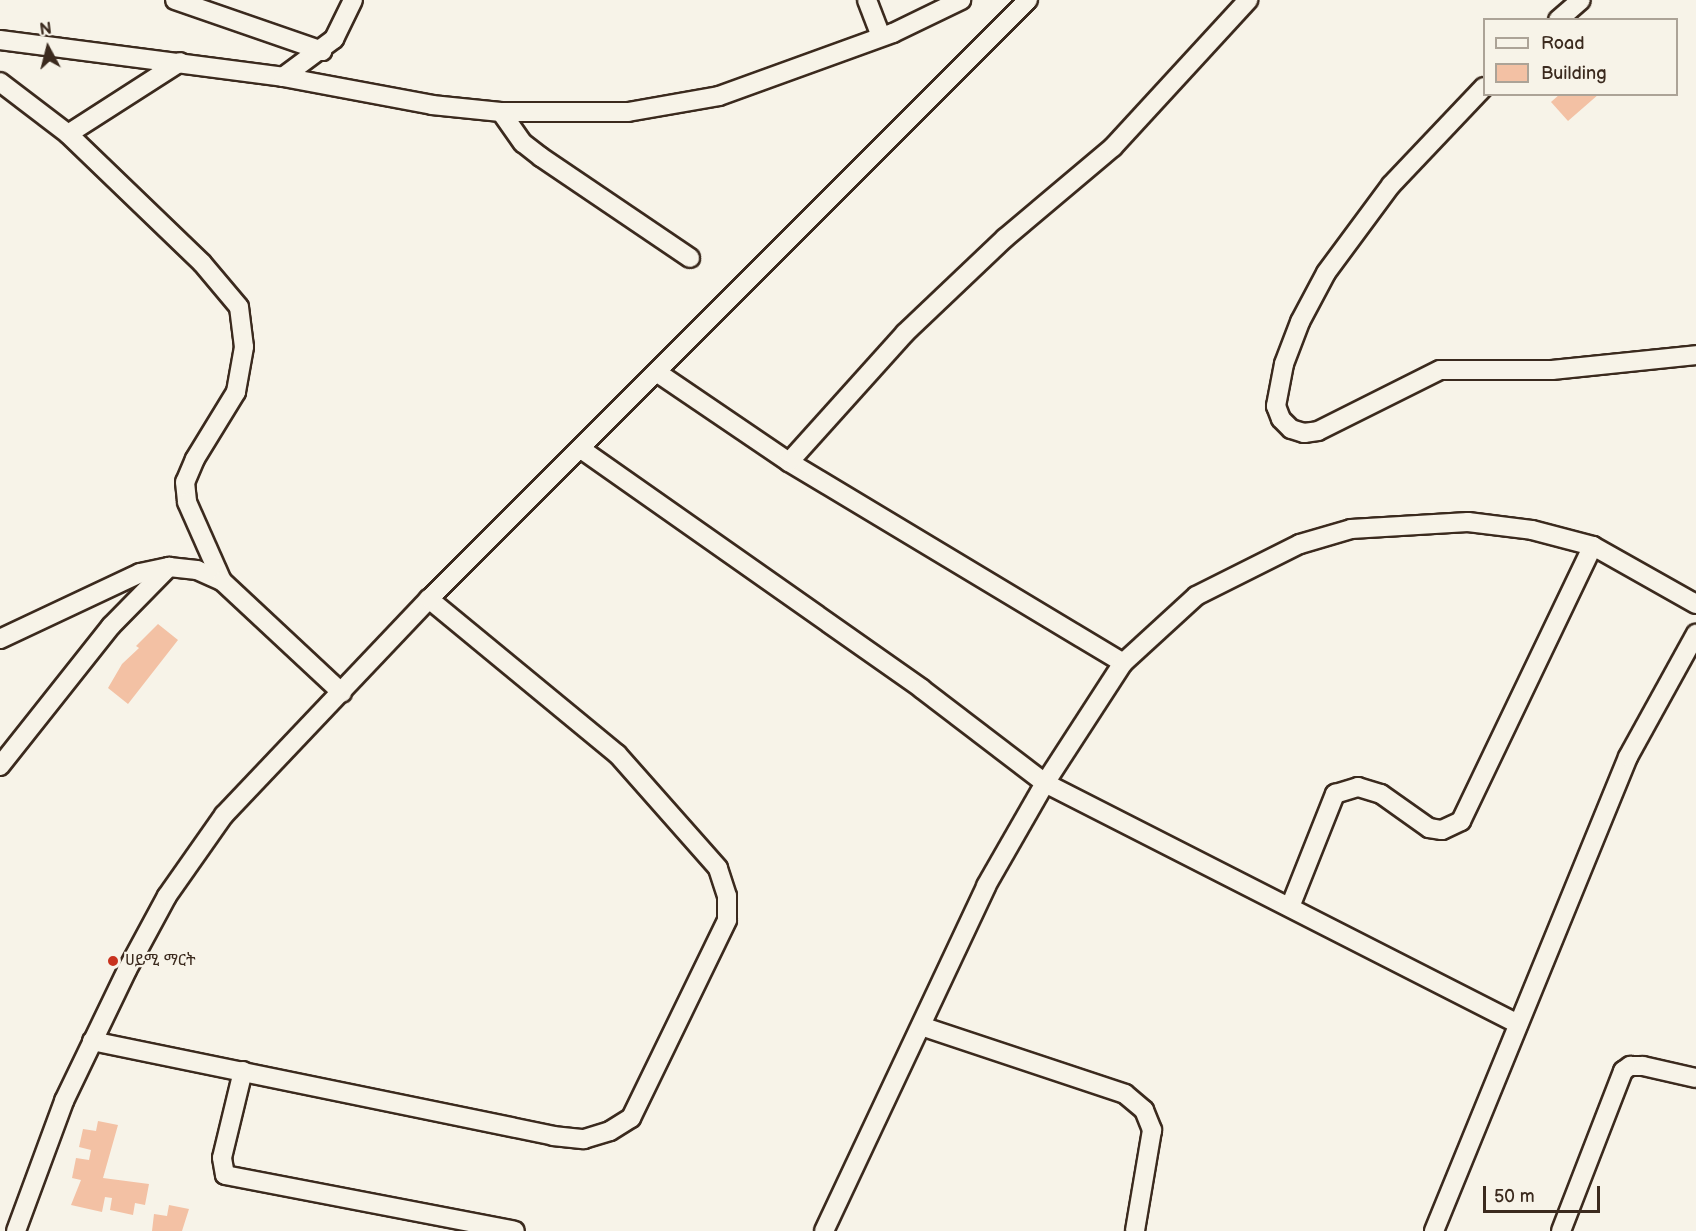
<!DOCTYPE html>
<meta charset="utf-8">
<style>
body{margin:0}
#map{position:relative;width:1696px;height:1231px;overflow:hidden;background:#f7f3e8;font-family:"Balsamiq Sans","Noto Sans Ethiopic",sans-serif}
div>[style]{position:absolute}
.building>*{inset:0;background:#f3c1a4}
.roads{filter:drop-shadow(2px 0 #3b2a1e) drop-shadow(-2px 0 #3b2a1e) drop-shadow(0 2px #3b2a1e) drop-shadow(0 -2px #3b2a1e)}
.street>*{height:18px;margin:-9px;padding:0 9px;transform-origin:9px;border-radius:9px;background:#f7f3e8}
.dots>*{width:16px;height:16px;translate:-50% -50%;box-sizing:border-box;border:3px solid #f7f3e8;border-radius:50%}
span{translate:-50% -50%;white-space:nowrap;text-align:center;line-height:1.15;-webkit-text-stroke:4.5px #f7f3e8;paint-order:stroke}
.poi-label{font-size:16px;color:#3b2a1e}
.left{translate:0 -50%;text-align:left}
.legend{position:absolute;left:1483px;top:18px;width:195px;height:78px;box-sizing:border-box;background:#f7f3e8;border:2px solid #aca397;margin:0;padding:8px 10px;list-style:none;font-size:18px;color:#3b2a1e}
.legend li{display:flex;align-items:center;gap:12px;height:30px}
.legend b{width:30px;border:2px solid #aca397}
.north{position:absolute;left:18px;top:18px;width:60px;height:60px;-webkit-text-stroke:4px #f7f3e8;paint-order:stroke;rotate:353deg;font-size:16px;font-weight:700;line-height:24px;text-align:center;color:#3b2a1e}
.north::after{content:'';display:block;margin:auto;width:21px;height:27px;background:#3b2a1e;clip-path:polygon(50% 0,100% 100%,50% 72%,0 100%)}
.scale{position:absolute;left:1483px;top:1186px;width:117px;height:27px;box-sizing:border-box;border:3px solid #3b2a1e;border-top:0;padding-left:8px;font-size:18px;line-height:21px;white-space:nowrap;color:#3b2a1e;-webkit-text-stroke:4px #f7f3e8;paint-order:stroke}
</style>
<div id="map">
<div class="building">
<i style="clip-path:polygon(1560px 94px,1599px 94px,1568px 121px,1551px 102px)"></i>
<i style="clip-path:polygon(158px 624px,178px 640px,128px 704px,108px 688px,122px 664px,139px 648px,136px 646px)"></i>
<i style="clip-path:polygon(98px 1121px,118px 1125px,103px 1178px,149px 1184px,145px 1205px,135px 1203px,133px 1215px,110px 1210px,112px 1198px,105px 1197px,102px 1212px,71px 1205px,81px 1180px,72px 1178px,76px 1158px,89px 1160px,91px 1150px,79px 1147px,83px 1129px,96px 1131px)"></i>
<i style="clip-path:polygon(169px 1205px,189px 1209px,182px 1231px,152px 1231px,154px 1214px,167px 1216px)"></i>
</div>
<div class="roads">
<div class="street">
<i style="left:175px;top:0;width:156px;rotate:19.1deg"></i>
<i style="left:867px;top:0;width:39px;rotate:69deg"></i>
<i style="left:1558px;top:20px;width:30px;rotate:-41deg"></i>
<i style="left:0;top:40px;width:285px;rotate:7.4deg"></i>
<i style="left:283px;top:77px;width:152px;rotate:10.6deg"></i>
<i style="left:432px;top:105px;width:69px;rotate:5.8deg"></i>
<i style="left:501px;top:112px;width:127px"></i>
<i style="left:628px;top:112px;width:92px;rotate:-10deg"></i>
<i style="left:719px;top:96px;width:185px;rotate:-19.9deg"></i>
<i style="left:893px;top:33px;width:76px;rotate:-25.9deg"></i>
<i style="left:283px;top:77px;width:64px;rotate:-36.7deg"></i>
<i style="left:334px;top:39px;width:43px;rotate:-64deg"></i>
<i style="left:0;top:82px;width:86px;rotate:37.4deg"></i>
<i style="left:68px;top:134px;width:186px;rotate:43.9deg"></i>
<i style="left:202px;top:263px;width:57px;rotate:49.9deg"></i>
<i style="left:239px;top:307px;width:40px;rotate:82.9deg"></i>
<i style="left:244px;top:347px;width:46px;rotate:100.1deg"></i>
<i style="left:236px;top:392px;width:79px;rotate:121.5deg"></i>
<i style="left:195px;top:459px;width:25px;rotate:113deg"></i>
<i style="left:185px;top:482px;width:20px;rotate:84deg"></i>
<i style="left:187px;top:502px;width:86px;rotate:66.1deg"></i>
<i style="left:1484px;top:87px;width:135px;rotate:133.5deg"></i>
<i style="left:1391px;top:185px;width:109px;rotate:126.5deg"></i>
<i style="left:1326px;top:273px;width:55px;rotate:118deg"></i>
<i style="left:1300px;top:322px;width:45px;rotate:110.9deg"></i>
<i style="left:1284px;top:364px;width:43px;rotate:100.8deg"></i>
<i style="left:1276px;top:406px;width:14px;rotate:69deg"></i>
<i style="left:1281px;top:419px;width:14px;rotate:45deg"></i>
<i style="left:1291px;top:429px;width:14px;rotate:17deg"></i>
<i style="left:1304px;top:433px;width:14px;rotate:-8deg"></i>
<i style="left:1318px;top:431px;width:136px;rotate:-26.6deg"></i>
<i style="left:1440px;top:370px;width:112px"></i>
<i style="left:1552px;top:370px;width:145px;rotate:-5.9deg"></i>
<i style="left:501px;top:112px;width:38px;rotate:55deg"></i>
<i style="left:523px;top:143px;width:23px;rotate:38deg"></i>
<i style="left:541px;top:157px;width:180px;rotate:34.1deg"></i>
<i style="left:68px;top:134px;width:133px;rotate:-32.7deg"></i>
<i style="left:658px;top:373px;width:158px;rotate:34.2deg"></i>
<i style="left:789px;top:462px;width:390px;rotate:31deg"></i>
<i style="left:581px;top:449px;width:417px;rotate:35.1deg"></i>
<i style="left:922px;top:689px;width:155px;rotate:37.4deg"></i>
<i style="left:1045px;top:783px;width:531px;rotate:27deg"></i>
<i style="left:789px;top:462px;width:173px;rotate:-48deg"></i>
<i style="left:905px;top:333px;width:138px;rotate:-43.5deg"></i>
<i style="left:1005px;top:238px;width:141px;rotate:-40.1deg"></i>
<i style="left:1113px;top:147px;width:200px;rotate:-47.4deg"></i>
<i style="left:0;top:639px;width:155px;rotate:-25.2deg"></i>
<i style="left:140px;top:573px;width:30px;rotate:-12deg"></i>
<i style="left:169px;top:567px;width:28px;rotate:6deg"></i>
<i style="left:197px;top:570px;width:27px;rotate:24deg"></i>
<i style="left:222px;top:581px;width:164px;rotate:43deg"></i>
<i style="left:0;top:766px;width:179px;rotate:-51.6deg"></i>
<i style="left:111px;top:626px;width:83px;rotate:-45.5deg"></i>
<i style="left:1290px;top:907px;width:122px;rotate:-68.3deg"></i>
<i style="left:1335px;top:794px;width:24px;rotate:-17deg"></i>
<i style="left:1358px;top:787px;width:24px;rotate:17deg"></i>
<i style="left:1381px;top:794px;width:59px;rotate:35.3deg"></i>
<i style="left:1429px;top:828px;width:13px;rotate:9deg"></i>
<i style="left:1442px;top:830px;width:21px;rotate:-25deg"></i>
<i style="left:1461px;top:821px;width:305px;rotate:-64.4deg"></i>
<i style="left:921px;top:1026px;width:215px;rotate:18.4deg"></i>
<i style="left:1125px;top:1094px;width:25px;rotate:40deg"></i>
<i style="left:1144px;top:1110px;width:22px;rotate:68deg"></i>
<i style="left:1152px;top:1130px;width:102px;rotate:99.6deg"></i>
<i style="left:92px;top:1041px;width:471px;rotate:11.6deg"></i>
<i style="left:553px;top:1136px;width:31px;rotate:6deg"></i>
<i style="left:584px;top:1139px;width:27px;rotate:-17deg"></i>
<i style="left:610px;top:1131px;width:25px;rotate:-32deg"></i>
<i style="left:631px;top:1118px;width:220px;rotate:-64.1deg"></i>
<i style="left:727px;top:920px;width:24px;rotate:-90deg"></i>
<i style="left:727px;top:896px;width:29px;rotate:-108deg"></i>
<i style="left:718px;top:868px;width:152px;rotate:-131.5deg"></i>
<i style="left:617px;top:754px;width:244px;rotate:-140.5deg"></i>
<i style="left:243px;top:1071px;width:89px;rotate:103.6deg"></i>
<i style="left:222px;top:1158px;width:17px;rotate:80deg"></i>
<i style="left:225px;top:1175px;width:295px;rotate:10.9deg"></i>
<i style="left:16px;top:1231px;width:139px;rotate:-69.7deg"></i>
<i style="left:64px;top:1101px;width:145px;rotate:-64.3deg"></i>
<i style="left:127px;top:970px;width:84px;rotate:-61.6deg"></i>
<i style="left:167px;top:896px;width:99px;rotate:-54.9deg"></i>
<i style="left:224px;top:815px;width:298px;rotate:-46.5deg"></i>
<i style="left:429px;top:599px;width:847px;rotate:-45deg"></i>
<i style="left:824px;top:1231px;width:381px;rotate:-64.8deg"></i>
<i style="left:986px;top:886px;width:119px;rotate:-60.2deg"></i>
<i style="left:1045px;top:783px;width:143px;rotate:-57deg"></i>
<i style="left:1123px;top:663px;width:99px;rotate:-42.5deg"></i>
<i style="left:1196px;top:596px;width:116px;rotate:-26.6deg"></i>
<i style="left:1300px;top:544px;width:53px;rotate:-16.4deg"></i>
<i style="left:1351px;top:529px;width:117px;rotate:-3.4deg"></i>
<i style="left:1468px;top:522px;width:64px;rotate:7.1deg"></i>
<i style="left:1532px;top:530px;width:63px;rotate:14.7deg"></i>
<i style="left:1593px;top:546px;width:118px;rotate:29.4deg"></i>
<i style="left:1434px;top:1231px;width:512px;rotate:-67.74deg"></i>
<i style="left:1628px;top:757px;width:141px;rotate:-61.1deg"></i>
<i style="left:1561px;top:1231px;width:172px;rotate:-68.8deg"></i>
<i style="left:1623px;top:1071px;width:9px;rotate:-36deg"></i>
<i style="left:1630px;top:1066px;width:13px"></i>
<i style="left:1643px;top:1066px;width:54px;rotate:12.8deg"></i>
</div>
</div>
<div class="dots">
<i style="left:113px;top:961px;background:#c8321e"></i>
</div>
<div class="poi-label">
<span class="left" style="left:125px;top:961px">ሀይሚ ማርት</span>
</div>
<ul class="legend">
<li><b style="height:8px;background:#f7f3e8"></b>Road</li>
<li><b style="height:16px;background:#f3c1a4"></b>Building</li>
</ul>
<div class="north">N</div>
<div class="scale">50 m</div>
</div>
